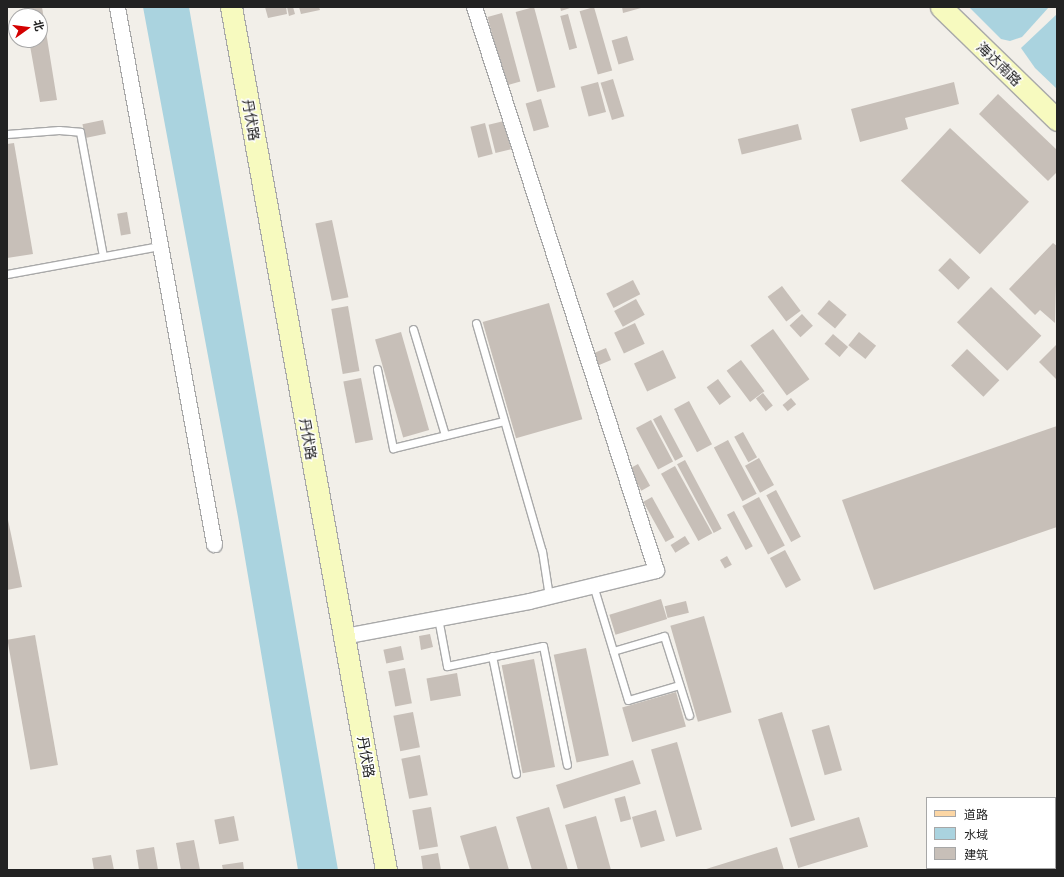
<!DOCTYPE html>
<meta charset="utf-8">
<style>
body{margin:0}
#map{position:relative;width:1064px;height:877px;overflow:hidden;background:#f2efe9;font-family:Quicksand,"Noto Sans SC",sans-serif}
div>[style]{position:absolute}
.water>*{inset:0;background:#aad3df}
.building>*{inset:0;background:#c7bfb8;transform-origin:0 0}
.roads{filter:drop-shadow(1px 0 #a9a9a9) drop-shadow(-1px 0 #a9a9a9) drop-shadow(0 1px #a9a9a9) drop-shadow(0 -1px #a9a9a9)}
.lane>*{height:7px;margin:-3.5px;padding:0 3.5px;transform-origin:3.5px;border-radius:3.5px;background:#fff}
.street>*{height:15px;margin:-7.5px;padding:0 7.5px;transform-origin:7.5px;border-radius:7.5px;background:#fff}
.secondary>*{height:21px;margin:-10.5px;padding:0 10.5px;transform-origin:10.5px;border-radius:10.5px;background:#f7fabf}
.primary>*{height:22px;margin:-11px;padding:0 11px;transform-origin:11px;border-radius:11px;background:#fcd6a4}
span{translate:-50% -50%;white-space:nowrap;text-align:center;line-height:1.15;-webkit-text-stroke:3px #fff;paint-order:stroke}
.street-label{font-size:14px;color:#222}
.frame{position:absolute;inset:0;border:8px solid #222;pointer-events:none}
.legend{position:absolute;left:926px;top:797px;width:130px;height:72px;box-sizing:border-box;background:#fff;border:1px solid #a7a7a7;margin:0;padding:5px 7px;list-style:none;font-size:12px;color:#222}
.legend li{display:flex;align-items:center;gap:8px;height:20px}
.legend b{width:20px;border:1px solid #a7a7a7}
.north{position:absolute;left:8px;top:8px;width:40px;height:40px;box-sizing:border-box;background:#fff;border:1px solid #a7a7a7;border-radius:50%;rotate:76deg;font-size:11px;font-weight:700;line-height:16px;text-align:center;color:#222}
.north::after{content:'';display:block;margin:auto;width:14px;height:18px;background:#d40000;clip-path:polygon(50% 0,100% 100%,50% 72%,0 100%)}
</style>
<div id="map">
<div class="water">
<i style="clip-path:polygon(143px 7px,189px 7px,338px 870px,298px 870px,238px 517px)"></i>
<i style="clip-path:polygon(969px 7px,1049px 7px,1022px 37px,1010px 41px,1001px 39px)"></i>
<i style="clip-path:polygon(1057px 14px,1057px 89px,1035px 68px,1021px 48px)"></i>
</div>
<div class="building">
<i style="clip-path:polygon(24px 7px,42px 7px,57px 100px,40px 102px,29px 40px,40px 40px,40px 16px,25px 16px)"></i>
<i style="clip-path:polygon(265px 7px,286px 7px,287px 14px,268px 18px)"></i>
<i style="clip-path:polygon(287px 7px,293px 7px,295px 14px,289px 16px)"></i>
<i style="clip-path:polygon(299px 7px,319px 7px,320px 10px,301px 14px)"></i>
<i style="left:534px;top:7px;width:83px;height:19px;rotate:75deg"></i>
<i style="clip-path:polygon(560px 7px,573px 7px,561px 11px)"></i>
<i style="left:594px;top:7px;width:66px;height:15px;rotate:74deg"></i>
<i style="clip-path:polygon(622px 7px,640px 7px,641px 8px,623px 13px)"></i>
<i style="left:502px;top:13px;width:71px;height:15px;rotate:75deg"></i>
<i style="left:568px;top:14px;width:35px;height:8px;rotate:75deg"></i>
<i style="left:627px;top:36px;width:25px;height:16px;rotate:74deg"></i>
<i style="left:613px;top:79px;width:39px;height:13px;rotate:73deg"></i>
<i style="left:598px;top:82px;width:31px;height:18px;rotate:75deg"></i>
<i style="clip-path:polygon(954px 82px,959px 104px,905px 118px,908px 129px,860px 142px,851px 109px)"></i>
<i style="clip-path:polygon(998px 94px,1057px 150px,1057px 172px,1048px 181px,979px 114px)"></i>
<i style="left:541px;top:99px;width:29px;height:16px;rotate:74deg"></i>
<i style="left:103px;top:120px;width:14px;height:21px;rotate:78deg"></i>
<i style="left:504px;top:121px;width:29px;height:16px;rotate:76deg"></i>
<i style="left:485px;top:123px;width:32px;height:15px;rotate:76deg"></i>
<i style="left:798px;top:124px;width:16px;height:62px;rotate:76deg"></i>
<i style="left:950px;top:128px;width:108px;height:72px;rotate:43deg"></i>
<i style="clip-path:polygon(14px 143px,33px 254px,7px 258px,7px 144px)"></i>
<i style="left:127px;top:212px;width:22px;height:10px;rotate:80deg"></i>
<i style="left:332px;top:220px;width:79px;height:17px;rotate:78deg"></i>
<i style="clip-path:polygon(1053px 243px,1057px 246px,1055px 323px,1040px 310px,1035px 315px,1009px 289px)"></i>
<i style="left:950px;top:258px;width:28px;height:17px;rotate:44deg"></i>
<i style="left:633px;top:280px;width:16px;height:30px;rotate:63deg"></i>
<i style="left:782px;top:286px;width:31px;height:18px;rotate:53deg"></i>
<i style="left:991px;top:287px;width:70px;height:49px;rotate:44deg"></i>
<i style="left:636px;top:299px;width:18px;height:25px;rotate:61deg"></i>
<i style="left:829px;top:300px;width:23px;height:18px;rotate:40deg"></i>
<i style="left:549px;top:303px;width:121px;height:69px;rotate:74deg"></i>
<i style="left:348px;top:306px;width:66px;height:17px;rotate:80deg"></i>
<i style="left:802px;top:314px;width:16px;height:17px;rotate:47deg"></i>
<i style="left:635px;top:323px;width:23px;height:23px;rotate:65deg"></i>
<i style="left:773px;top:329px;width:62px;height:28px;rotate:54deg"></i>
<i style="left:401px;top:332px;width:102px;height:27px;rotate:74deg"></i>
<i style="left:859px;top:332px;width:22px;height:17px;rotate:39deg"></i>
<i style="left:833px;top:334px;width:20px;height:13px;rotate:41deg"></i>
<i style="clip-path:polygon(1057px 344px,1057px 380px,1039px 362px)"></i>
<i style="left:606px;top:348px;width:13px;height:16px;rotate:67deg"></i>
<i style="left:967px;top:349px;width:45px;height:23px;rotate:44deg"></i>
<i style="left:663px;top:350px;width:31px;height:32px;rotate:65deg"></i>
<i style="left:741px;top:360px;width:39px;height:18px;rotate:53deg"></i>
<i style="left:361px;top:378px;width:63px;height:18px;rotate:79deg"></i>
<i style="left:718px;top:379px;width:22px;height:14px;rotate:54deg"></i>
<i style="left:763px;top:393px;width:16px;height:9px;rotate:52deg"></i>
<i style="left:791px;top:398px;width:8px;height:11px;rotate:50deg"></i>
<i style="left:689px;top:401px;width:49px;height:17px;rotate:62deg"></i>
<i style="left:661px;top:415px;width:47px;height:9px;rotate:62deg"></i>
<i style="left:651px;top:420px;width:47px;height:17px;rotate:62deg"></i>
<i style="clip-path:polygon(1057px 426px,1057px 527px,874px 590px,842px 500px)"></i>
<i style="left:743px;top:432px;width:29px;height:10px;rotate:61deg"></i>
<i style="left:728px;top:440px;width:61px;height:16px;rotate:62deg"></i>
<i style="left:759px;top:458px;width:31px;height:16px;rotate:61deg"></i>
<i style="left:685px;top:460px;width:78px;height:9px;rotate:62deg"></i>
<i style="left:638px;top:464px;width:25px;height:10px;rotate:61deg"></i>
<i style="left:675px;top:466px;width:77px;height:16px;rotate:61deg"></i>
<i style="left:776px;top:490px;width:53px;height:11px;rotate:62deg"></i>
<i style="left:652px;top:497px;width:46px;height:10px;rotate:61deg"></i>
<i style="left:759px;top:497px;width:55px;height:19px;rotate:62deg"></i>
<i style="left:734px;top:511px;width:40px;height:8px;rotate:62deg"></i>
<i style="clip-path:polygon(7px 515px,22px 587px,7px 590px)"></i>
<i style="left:685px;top:536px;width:9px;height:17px;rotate:58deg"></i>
<i style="left:785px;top:550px;width:34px;height:17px;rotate:62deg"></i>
<i style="left:727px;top:556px;width:10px;height:8px;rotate:61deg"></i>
<i style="left:661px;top:599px;width:21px;height:54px;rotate:73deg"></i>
<i style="left:686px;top:601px;width:12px;height:22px;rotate:76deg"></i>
<i style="left:704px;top:616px;width:100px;height:35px;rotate:74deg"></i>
<i style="clip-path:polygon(430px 634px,433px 647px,421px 650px,419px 636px)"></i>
<i style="left:35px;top:635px;width:132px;height:28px;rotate:80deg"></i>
<i style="left:401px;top:646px;width:14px;height:18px;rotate:78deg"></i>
<i style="left:586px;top:648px;width:110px;height:33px;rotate:78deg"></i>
<i style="left:534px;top:659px;width:110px;height:33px;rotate:79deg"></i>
<i style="left:405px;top:668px;width:36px;height:17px;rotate:79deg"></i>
<i style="left:457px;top:673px;width:23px;height:31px;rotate:80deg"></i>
<i style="left:676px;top:692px;width:36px;height:56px;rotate:74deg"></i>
<i style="left:413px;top:712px;width:36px;height:20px;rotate:79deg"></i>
<i style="left:782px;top:712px;width:113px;height:25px;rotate:73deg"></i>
<i style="left:829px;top:725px;width:47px;height:18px;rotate:74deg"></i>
<i style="left:677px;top:742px;width:91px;height:27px;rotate:74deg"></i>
<i style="left:420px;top:755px;width:41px;height:19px;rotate:79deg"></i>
<i style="left:633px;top:760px;width:25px;height:81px;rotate:72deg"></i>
<i style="left:625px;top:796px;width:24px;height:11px;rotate:75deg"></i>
<i style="left:431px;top:807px;width:40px;height:19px;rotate:80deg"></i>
<i style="clip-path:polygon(549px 807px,568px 870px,532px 870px,516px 817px)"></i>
<i style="left:656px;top:810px;width:32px;height:25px;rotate:74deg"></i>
<i style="left:234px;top:816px;width:25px;height:20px;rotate:79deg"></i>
<i style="clip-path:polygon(596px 816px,611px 870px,578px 870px,565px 825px)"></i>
<i style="left:859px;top:817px;width:31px;height:73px;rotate:73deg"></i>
<i style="clip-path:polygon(496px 826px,509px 870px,470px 870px,460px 836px)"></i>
<i style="clip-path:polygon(194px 840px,200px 870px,181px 870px,176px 843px)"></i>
<i style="clip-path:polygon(154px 847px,158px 870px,139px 870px,136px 850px)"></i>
<i style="clip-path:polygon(777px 847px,784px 870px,703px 870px)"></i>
<i style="clip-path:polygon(438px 853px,441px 870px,423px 870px,421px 856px)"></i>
<i style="clip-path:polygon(111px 855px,114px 870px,94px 870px,92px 858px)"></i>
<i style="clip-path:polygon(243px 862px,244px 870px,223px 870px,222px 865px)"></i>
</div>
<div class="roads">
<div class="lane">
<i style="left:7px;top:134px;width:52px;rotate:-4.4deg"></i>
<i style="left:59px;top:130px;width:21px;rotate:5deg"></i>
<i style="left:80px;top:132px;width:126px;rotate:79.5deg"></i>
<i style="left:7px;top:274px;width:155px;rotate:-10.4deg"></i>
<i style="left:476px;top:323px;width:237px;rotate:73.9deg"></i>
<i style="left:542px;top:551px;width:46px;rotate:81.2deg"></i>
<i style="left:413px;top:329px;width:111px;rotate:73.2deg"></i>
<i style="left:377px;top:369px;width:81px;rotate:78.6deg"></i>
<i style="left:393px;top:448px;width:114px;rotate:-13.7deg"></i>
<i style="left:593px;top:585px;width:120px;rotate:73.1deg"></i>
<i style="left:628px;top:700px;width:53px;rotate:-16.4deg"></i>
<i style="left:438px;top:618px;width:49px;rotate:79.4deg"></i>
<i style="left:447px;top:666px;width:98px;rotate:-11.8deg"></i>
<i style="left:543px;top:646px;width:121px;rotate:78.6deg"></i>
<i style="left:613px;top:651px;width:53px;rotate:-16.4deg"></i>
<i style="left:664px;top:636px;width:83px;rotate:72.4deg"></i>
<i style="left:492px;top:656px;width:120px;rotate:78.5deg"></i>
</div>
<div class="street">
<i style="left:117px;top:7px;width:546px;rotate:79.76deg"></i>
<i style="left:344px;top:636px;width:188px;rotate:-10.7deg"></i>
<i style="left:529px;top:601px;width:131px;rotate:-13.7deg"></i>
<i style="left:656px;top:570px;width:592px;rotate:-107.91deg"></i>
</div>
<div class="secondary">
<i style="left:231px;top:7px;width:877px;rotate:79.82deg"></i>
<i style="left:941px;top:7px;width:162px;rotate:44.2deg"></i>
</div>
<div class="primary">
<i style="left:1055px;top:843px;width:2px;rotate:-27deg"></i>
<i style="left:968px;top:870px;width:7px;rotate:-16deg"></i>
<i style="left:1050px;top:870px;width:7px;rotate:-16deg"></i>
</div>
</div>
<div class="street-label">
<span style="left:999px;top:64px;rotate:44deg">海达南路</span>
<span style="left:251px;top:120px;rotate:80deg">丹伏路</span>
<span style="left:308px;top:439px;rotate:80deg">丹伏路</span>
<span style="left:366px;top:757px;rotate:80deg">丹伏路</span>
</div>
<div class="frame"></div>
<ul class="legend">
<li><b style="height:5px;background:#fcd6a4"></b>道路</li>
<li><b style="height:11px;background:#aad3df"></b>水域</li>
<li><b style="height:11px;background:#c7bfb8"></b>建筑</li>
</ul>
<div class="north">北</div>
</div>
